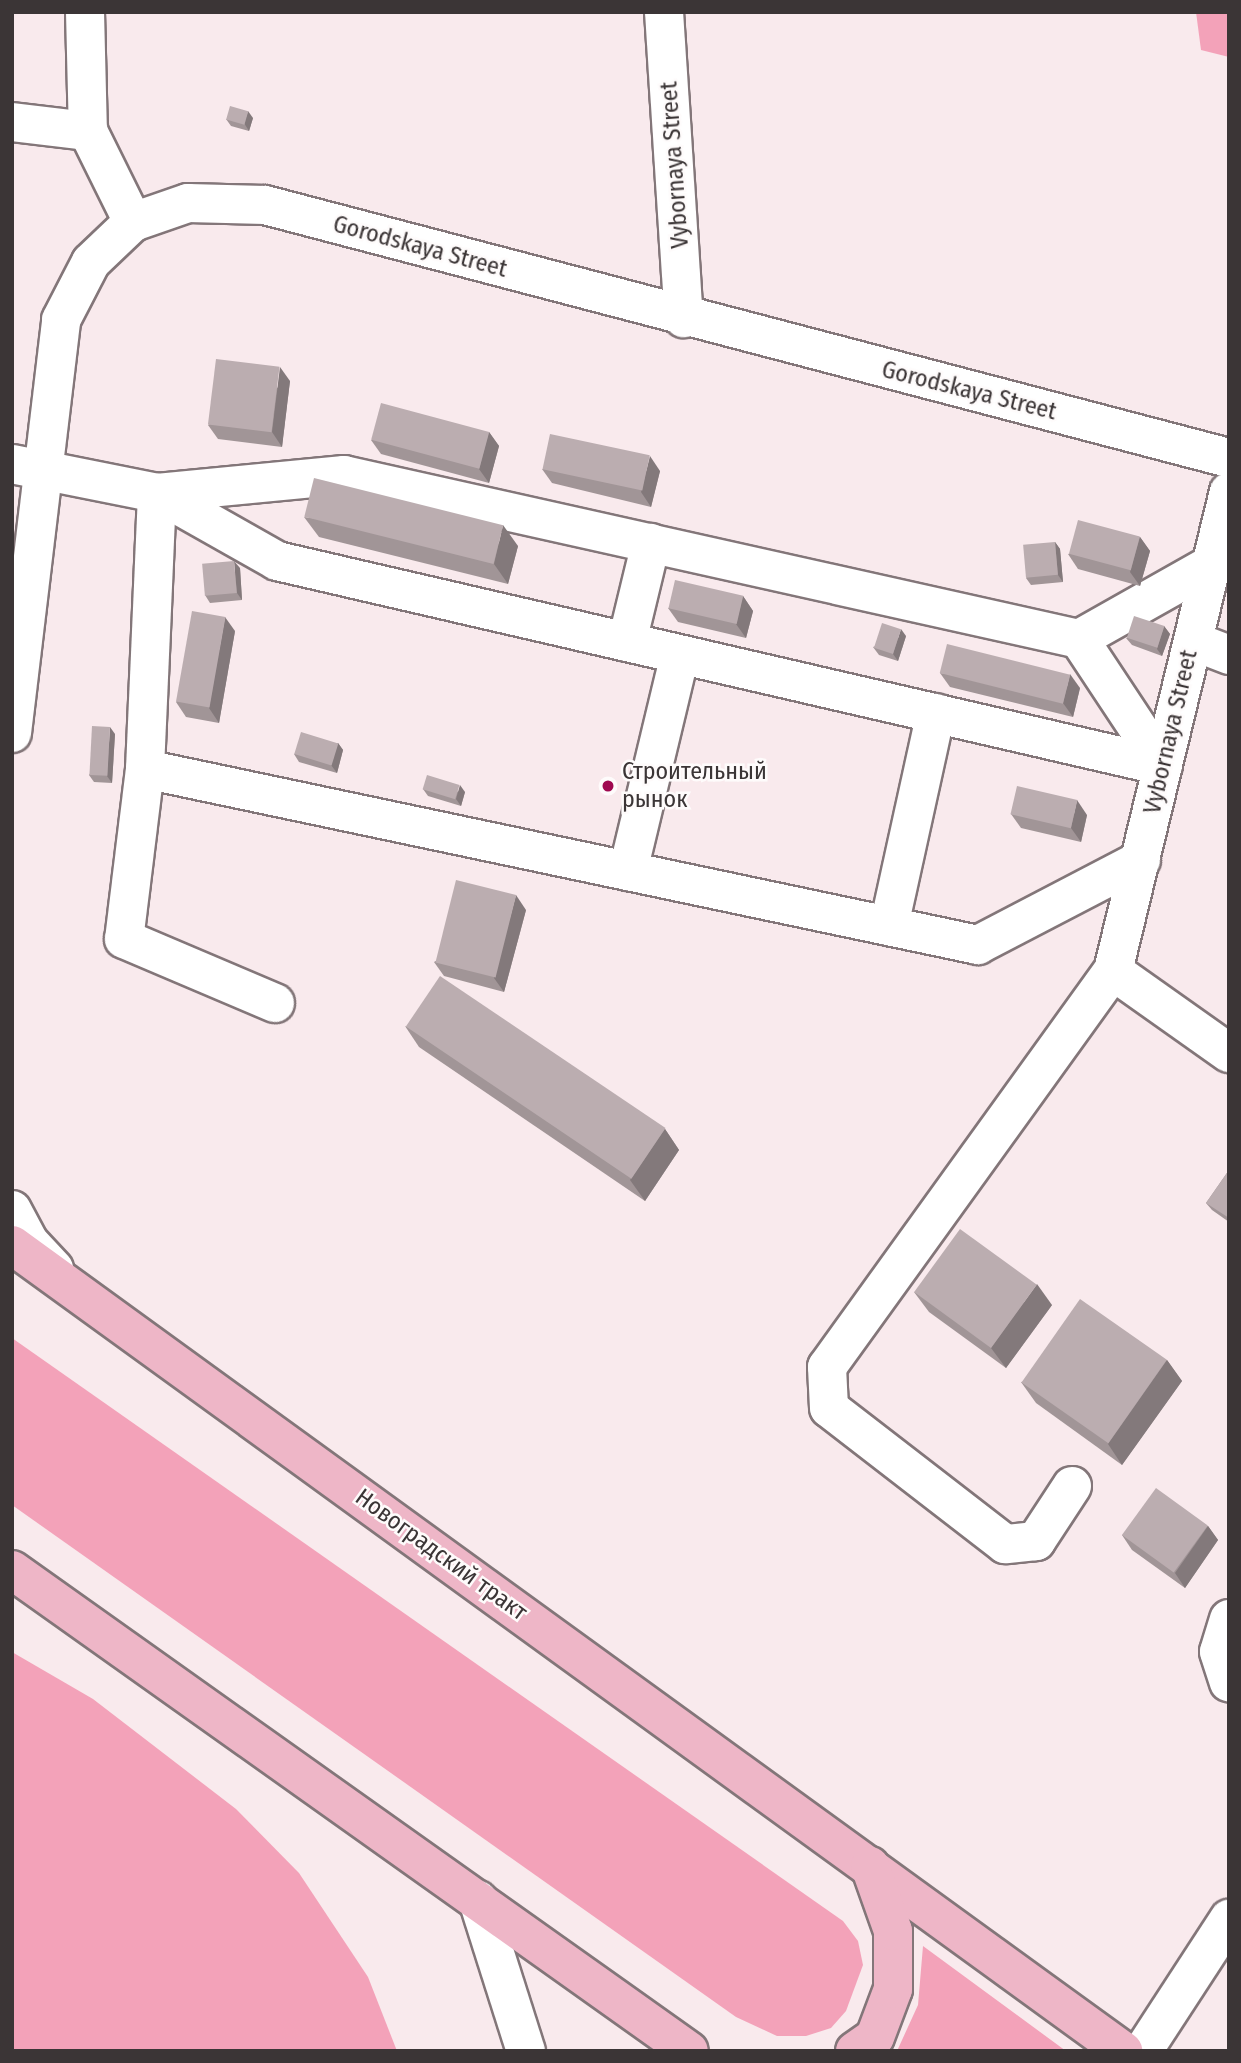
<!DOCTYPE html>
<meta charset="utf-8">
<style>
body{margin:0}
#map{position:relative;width:1241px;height:2063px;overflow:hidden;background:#f9eaed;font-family:"Fira Sans Condensed",sans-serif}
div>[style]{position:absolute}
.green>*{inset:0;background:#f3a2b9}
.roads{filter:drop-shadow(2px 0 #837679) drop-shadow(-2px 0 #837679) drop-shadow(0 2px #837679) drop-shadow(0 -2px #837679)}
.minor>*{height:38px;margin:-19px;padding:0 19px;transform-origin:19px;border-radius:19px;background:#fff}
.major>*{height:38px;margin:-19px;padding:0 19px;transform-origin:19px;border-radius:19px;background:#eeb6c7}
.wall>*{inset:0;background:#a19597}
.shaded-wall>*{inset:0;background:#83797b}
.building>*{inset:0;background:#bbadb0;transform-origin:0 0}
.dots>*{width:19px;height:19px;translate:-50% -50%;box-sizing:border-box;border:4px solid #fefbfb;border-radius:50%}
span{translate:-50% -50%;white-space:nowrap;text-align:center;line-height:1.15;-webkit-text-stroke:5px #fefbfb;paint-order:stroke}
.street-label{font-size:24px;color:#3b3536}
.poi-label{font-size:24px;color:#3b3536}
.left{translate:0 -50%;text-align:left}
.frame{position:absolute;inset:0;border:14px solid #3b3536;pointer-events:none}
</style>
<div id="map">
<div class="green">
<i style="clip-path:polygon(1196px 12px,1229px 12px,1229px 57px,1201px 50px)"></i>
<i style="clip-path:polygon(12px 1338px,843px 1921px,858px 1941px,863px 1965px,846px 2011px,831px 2028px,806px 2036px,777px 2036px,736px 2017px,12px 1505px)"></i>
<i style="clip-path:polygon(12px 1652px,93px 1699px,236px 1809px,299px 1873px,368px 1977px,397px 2051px,12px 2051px)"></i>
<i style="clip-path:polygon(923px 1946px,1066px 2051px,897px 2051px,918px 2005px)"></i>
</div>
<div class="roads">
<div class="minor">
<i style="left:85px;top:12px;width:119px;rotate:88.6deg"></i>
<i style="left:88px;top:131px;width:102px;rotate:63.7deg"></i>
<i style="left:664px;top:12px;width:307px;rotate:86.3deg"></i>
<i style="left:12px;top:122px;width:77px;rotate:6.8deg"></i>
<i style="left:12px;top:464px;width:148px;rotate:11.3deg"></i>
<i style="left:157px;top:493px;width:188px;rotate:-5.5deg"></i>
<i style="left:344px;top:475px;width:753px;rotate:12.58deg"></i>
<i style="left:1079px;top:639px;width:153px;rotate:-29.4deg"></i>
<i style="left:1079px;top:639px;width:152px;rotate:56.5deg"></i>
<i style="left:1193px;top:641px;width:39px;rotate:21deg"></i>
<i style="left:627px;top:642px;width:102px;rotate:-76.4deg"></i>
<i style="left:12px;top:733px;width:416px;rotate:-83.2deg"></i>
<i style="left:61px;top:320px;width:65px;rotate:-62.7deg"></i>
<i style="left:91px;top:262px;width:58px;rotate:-43.6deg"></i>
<i style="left:133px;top:222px;width:58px;rotate:-19.1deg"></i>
<i style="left:188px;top:203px;width:77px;rotate:1.5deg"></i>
<i style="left:265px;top:205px;width:997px;rotate:14.71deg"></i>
<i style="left:145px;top:769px;width:171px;rotate:97deg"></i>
<i style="left:124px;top:939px;width:164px;rotate:23deg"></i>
<i style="left:1141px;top:860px;width:184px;rotate:152.5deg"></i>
<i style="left:978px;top:945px;width:851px;rotate:-168.07deg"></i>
<i style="left:145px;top:769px;width:276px;rotate:-87.5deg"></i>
<i style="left:157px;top:493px;width:138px;rotate:29.5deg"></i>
<i style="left:277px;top:561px;width:909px;rotate:13.03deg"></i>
<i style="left:628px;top:871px;width:222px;rotate:-76.5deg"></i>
<i style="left:889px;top:926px;width:218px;rotate:-77.6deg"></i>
<i style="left:1113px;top:971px;width:142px;rotate:35.3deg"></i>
<i style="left:12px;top:1210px;width:36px;rotate:62deg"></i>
<i style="left:29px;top:1242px;width:37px;rotate:47deg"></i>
<i style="left:1072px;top:1486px;width:66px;rotate:123.2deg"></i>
<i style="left:1036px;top:1541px;width:31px;rotate:174deg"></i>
<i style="left:1005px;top:1544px;width:222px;rotate:-142.3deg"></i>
<i style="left:829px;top:1408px;width:41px;rotate:-92.8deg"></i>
<i style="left:827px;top:1367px;width:488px;rotate:-54.2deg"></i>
<i style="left:1113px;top:971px;width:493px;rotate:-76.4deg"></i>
<i style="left:1229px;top:1619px;width:34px;rotate:107deg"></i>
<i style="left:1219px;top:1652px;width:32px;rotate:72deg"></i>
<i style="left:478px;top:1900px;width:158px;rotate:72.4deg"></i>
<i style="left:1143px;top:2051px;width:158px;rotate:-56.9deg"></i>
</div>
<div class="major">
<i style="left:12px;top:1245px;width:1373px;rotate:35.96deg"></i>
<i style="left:12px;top:1570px;width:830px;rotate:35.39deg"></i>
<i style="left:855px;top:2051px;width:24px;rotate:-35deg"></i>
<i style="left:875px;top:2037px;width:51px;rotate:-69.4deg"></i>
<i style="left:893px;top:1989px;width:58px;rotate:-90deg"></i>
<i style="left:893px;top:1931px;width:69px;rotate:-109.5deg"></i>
</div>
</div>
<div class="wall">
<i style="clip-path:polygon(253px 118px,249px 131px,231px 126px,226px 119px)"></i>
<i style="clip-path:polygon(290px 381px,282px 447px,218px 439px,208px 425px)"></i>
<i style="clip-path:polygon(489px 432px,499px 446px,489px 483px,381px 454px,371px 440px)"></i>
<i style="clip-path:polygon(542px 469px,660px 471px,651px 507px,552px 483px)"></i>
<i style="clip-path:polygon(304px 517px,518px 546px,508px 584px,319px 537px)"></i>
<i style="clip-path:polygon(1140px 537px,1150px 551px,1140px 586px,1078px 569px,1068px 554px)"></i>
<i style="clip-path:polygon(1055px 542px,1060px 549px,1063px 582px,1031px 585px,1026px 578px)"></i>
<i style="clip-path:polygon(240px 568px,242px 600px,210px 603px,205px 595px)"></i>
<i style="clip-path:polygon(743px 596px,753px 611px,746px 638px,678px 622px,668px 608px)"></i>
<i style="clip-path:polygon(1164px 626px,1170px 634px,1162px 656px,1132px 645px,1126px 638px)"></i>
<i style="clip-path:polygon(235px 631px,219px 723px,186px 717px,176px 702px)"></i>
<i style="clip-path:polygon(906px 636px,898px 661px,879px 655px,873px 647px)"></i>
<i style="clip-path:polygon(940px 673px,1080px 688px,1073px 717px,950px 687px)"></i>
<i style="clip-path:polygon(115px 734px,112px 783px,94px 782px,89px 775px)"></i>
<i style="clip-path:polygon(338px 743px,343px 750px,337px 773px,299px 762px,294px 754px)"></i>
<i style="clip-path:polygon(423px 789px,465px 792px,461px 806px,428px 796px)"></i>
<i style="clip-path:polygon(1011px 814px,1087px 815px,1081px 842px,1021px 828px)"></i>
<i style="clip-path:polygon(526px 910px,504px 992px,444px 976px,434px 962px)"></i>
<i style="clip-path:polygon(405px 1026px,665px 1129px,679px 1150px,645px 1201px,419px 1047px)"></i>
<i style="clip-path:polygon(1229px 1170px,1229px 1222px,1212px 1210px,1206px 1203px)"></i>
<i style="clip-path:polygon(914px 1292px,1052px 1305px,1006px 1368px,929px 1312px)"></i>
<i style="clip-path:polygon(1167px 1360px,1182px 1381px,1122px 1465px,1036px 1403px,1021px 1382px)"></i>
<i style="clip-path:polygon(1208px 1526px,1218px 1540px,1185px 1588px,1132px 1550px,1122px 1535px)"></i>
</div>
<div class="shaded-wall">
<i style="clip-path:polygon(248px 111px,253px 118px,249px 131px,244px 123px)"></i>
<i style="clip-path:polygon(280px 367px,290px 381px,282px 447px,272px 432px)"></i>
<i style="clip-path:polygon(489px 432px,499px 446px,489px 483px,479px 469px)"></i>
<i style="clip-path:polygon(650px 456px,660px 471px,651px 507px,641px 492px)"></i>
<i style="clip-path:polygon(503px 525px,518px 546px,508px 584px,494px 564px)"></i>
<i style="clip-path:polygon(1140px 537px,1150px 551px,1140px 586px,1130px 572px)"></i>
<i style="clip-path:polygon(1055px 542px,1060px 549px,1063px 582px,1058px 575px)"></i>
<i style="clip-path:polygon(234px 561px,240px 568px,242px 600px,237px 593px)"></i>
<i style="clip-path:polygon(743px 596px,753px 611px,746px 638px,736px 624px)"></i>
<i style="clip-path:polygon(225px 617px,235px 631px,219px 723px,209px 708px)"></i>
<i style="clip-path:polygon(1164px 626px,1170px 634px,1162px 656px,1157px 649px)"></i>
<i style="clip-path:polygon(901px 629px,906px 636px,898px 661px,893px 654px)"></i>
<i style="clip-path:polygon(1070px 674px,1080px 688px,1073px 717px,1063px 703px)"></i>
<i style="clip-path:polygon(110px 727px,115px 734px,112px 783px,107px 776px)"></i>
<i style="clip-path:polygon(338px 743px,343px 750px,337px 773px,331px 765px)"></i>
<i style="clip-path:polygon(460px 785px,465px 792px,461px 806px,456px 799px)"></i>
<i style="clip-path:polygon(1077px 800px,1087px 815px,1081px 842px,1071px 828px)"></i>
<i style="clip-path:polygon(516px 895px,526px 910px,504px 992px,494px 978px)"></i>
<i style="clip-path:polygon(665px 1129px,679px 1150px,645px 1201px,630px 1180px)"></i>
<i style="clip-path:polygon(1037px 1284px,1052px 1305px,1006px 1368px,991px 1348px)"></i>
<i style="clip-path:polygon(1167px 1360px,1182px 1381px,1122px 1465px,1108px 1444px)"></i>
<i style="clip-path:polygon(1208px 1526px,1218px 1540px,1185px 1588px,1175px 1573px)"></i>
</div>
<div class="building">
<i style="left:230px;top:106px;width:19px;height:14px;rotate:16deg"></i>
<i style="left:216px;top:359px;width:64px;height:66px;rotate:7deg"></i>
<i style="left:381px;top:403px;width:112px;height:38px;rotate:15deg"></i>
<i style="left:550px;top:434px;width:102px;height:36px;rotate:12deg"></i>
<i style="left:314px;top:478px;width:195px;height:40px;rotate:14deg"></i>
<i style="left:1078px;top:520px;width:64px;height:35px;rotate:15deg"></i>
<i style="left:1055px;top:542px;width:33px;height:32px;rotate:85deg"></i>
<i style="left:234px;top:561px;width:32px;height:32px;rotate:85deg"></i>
<i style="left:675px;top:580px;width:70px;height:29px;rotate:13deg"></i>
<i style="left:192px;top:611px;width:34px;height:92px;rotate:10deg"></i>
<i style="left:1134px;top:616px;width:32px;height:23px;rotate:18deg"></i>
<i style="left:882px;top:623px;width:20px;height:26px;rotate:18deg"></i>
<i style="left:947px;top:644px;width:127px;height:30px;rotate:14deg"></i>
<i style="left:92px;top:726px;width:18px;height:49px;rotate:3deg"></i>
<i style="left:301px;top:732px;width:39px;height:23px;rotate:17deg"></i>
<i style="left:427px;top:775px;width:34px;height:15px;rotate:17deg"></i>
<i style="left:1017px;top:786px;width:62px;height:29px;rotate:13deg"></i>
<i style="left:456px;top:880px;width:62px;height:85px;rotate:14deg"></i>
<i style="left:440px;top:976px;width:272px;height:61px;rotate:34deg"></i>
<i style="clip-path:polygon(1229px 1170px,1229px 1218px,1206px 1203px)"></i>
<i style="left:960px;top:1229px;width:95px;height:78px;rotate:36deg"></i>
<i style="left:1080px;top:1299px;width:106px;height:102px;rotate:35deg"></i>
<i style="left:1156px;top:1488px;width:64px;height:58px;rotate:36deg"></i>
</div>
<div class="dots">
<i style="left:608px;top:786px;background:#9f0950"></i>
</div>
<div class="street-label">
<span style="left:675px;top:165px;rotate:-94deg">Vybornaya Street</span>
<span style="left:420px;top:247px;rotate:15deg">Gorodskaya Street</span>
<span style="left:969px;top:391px;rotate:14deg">Gorodskaya Street</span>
<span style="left:1171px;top:732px;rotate:-77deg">Vybornaya Street</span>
<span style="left:441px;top:1555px;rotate:36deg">Новоградский тракт</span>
</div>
<div class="poi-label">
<span class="left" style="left:622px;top:786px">Строительный<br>рынок</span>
</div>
<div class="frame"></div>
</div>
